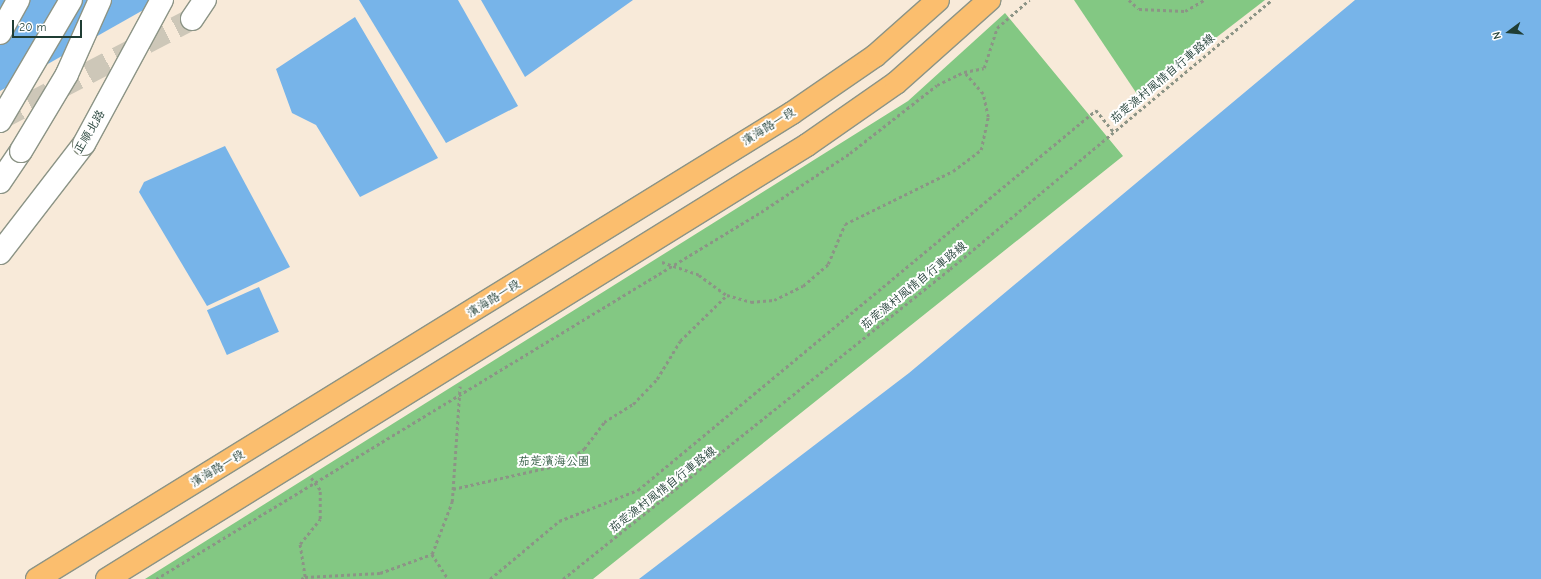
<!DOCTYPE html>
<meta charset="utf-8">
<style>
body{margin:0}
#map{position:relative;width:1541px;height:579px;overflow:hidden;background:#f8ead9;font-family:"Comic Neue","LXGW WenKai TC",sans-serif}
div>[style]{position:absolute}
.green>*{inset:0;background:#83c883}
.water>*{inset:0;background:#77b4e9;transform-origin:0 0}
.minor-tunnel>*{height:22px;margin-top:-11px;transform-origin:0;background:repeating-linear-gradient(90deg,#cdc7b8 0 22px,transparent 0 33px)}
.path>*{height:2.5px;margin-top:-1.25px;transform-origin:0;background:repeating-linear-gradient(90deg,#8c9486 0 3px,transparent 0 6px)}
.roads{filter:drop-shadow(1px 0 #8c9486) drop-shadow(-1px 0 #8c9486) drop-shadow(0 1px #8c9486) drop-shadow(0 -1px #8c9486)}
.minor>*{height:22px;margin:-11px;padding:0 11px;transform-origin:11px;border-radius:11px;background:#fff}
.major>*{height:22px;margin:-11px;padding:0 11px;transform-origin:11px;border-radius:11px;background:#fbbe6e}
.bridges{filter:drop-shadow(1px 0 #8c9486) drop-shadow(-1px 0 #8c9486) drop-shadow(0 1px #8c9486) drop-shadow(0 -1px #8c9486)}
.minor-bridge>*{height:22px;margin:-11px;padding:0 11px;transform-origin:11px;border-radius:11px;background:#fff}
span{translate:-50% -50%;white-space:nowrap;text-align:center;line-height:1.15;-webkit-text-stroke:4px #fff;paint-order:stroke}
.street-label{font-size:12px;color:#1f3d34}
.park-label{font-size:12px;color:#386048}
.north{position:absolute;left:1489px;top:12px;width:40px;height:40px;-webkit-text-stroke:3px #fff;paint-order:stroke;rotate:254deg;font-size:11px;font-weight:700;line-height:16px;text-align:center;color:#1f3d34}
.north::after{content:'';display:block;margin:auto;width:14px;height:18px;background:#1f3d34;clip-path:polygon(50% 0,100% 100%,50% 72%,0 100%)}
.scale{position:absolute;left:12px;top:20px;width:70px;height:18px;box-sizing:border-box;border:2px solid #1f3d34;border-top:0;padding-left:5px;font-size:12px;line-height:14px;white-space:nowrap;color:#1f3d34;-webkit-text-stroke:3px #fff;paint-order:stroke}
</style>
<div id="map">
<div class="green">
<i style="clip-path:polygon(1074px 0,1265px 0,1139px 97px)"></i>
<i style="clip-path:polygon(1005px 13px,1123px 156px,593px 579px,145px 579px,908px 101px)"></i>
</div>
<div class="water">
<i style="clip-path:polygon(0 0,161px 0,0 91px)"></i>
<i style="clip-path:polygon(359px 0,458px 0,518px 106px,446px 143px)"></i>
<i style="clip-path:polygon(481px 0,633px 0,525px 77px)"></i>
<i style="clip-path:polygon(1355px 0,1541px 0,1541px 579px,639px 579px,909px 373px)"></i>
<i style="clip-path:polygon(355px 17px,438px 158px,360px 197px,316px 125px,292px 113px,276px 69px)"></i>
<i style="clip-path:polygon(225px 146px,290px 267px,207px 306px,139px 192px,144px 182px)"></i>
<i style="left:259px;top:287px;width:49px;height:57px;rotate:66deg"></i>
</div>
<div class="minor-tunnel">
<i style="left:0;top:119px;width:216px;rotate:-27.5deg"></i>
</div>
<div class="path">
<i style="left:1129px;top:0;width:13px;rotate:42deg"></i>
<i style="left:1139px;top:9px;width:46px;rotate:2.5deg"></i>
<i style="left:1185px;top:11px;width:22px;rotate:-30deg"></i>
<i style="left:662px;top:262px;width:39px;rotate:19deg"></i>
<i style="left:699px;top:275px;width:34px;rotate:36deg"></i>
<i style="left:727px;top:295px;width:25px;rotate:16deg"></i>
<i style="left:751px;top:302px;width:23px;rotate:-5deg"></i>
<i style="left:774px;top:300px;width:32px;rotate:-26deg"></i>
<i style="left:803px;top:286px;width:33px;rotate:-41deg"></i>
<i style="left:828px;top:264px;width:43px;rotate:-67deg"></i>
<i style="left:845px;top:224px;width:120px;rotate:-26.1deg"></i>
<i style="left:953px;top:171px;width:35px;rotate:-37deg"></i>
<i style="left:981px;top:150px;width:34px;rotate:-78deg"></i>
<i style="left:988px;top:117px;width:24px;rotate:-102deg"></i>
<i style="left:983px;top:94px;width:29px;rotate:-131deg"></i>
<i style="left:453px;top:489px;width:113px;rotate:-12.8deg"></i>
<i style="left:563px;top:464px;width:26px;rotate:-36deg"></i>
<i style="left:584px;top:449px;width:34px;rotate:-53deg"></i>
<i style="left:604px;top:422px;width:34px;rotate:-32deg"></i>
<i style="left:633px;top:404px;width:35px;rotate:-46deg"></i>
<i style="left:657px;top:379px;width:44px;rotate:-58.8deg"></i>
<i style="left:680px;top:341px;width:66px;rotate:-44.4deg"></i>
<i style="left:432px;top:554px;width:30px;rotate:57deg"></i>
<i style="left:305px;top:577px;width:75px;rotate:-3.1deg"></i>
<i style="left:380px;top:573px;width:55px;rotate:-20.1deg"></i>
<i style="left:432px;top:554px;width:56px;rotate:-69deg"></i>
<i style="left:452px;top:502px;width:116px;rotate:-86.1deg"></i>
<i style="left:156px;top:579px;width:708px;rotate:-31.24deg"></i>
<i style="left:761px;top:212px;width:107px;rotate:-33.5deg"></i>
<i style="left:850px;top:153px;width:110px;rotate:-38deg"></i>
<i style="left:937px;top:85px;width:30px;rotate:-26deg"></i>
<i style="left:964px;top:72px;width:20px;rotate:-11deg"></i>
<i style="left:984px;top:68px;width:42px;rotate:-72deg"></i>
<i style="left:997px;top:28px;width:43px;rotate:-41.2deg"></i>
<i style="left:301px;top:579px;width:4px;rotate:-27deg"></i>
<i style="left:305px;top:577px;width:33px;rotate:-99deg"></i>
<i style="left:300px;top:544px;width:32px;rotate:-51deg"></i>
<i style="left:320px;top:519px;width:29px;rotate:-90deg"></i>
<i style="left:320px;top:490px;width:15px;rotate:-127deg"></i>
<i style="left:490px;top:579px;width:90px;rotate:-40deg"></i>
<i style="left:559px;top:521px;width:85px;rotate:-21.4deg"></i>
<i style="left:638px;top:490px;width:595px;rotate:-39.68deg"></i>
<i style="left:1096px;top:110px;width:28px;rotate:51deg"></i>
<i style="left:563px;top:579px;width:496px;rotate:-38.7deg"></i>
<i style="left:950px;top:269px;width:420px;rotate:-39.9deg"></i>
</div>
<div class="roads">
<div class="minor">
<i style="left:192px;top:19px;width:23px;rotate:-56deg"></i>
<i style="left:0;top:33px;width:38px;rotate:-61deg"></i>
<i style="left:0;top:182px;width:37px;rotate:-56deg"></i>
<i style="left:0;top:253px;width:138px;rotate:-52.4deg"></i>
</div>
<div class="major">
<i style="left:37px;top:579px;width:887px;rotate:-31.68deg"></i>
<i style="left:792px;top:113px;width:101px;rotate:-34.5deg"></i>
<i style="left:875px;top:56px;width:84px;rotate:-41.6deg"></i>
<i style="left:107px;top:579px;width:824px;rotate:-31.8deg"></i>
<i style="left:807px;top:145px;width:108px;rotate:-34.9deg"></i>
<i style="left:896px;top:83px;width:125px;rotate:-41.7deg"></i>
</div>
</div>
<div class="bridges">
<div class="minor-bridge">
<i style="left:0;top:121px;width:140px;rotate:-59.6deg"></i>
<i style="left:84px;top:144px;width:164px;rotate:-61.6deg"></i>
<i style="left:21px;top:151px;width:90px;rotate:-59.1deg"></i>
<i style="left:67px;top:74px;width:81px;rotate:-66deg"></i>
</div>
</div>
<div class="street-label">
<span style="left:1163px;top:79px;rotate:-40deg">茄萣漁村風情自行車路線</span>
<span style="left:769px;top:127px;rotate:-32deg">濱海路一段</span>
<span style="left:90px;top:132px;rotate:-59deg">正順北路</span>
<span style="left:914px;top:286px;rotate:-39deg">茄萣漁村風情自行車路線</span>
<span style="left:494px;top:299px;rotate:-32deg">濱海路一段</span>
<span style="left:218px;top:469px;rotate:-31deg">濱海路一段</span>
<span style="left:663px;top:490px;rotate:-38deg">茄萣漁村風情自行車路線</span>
</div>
<div class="park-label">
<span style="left:554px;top:462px">茄萣濱海公園</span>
</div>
<div class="north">N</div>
<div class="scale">20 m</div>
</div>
